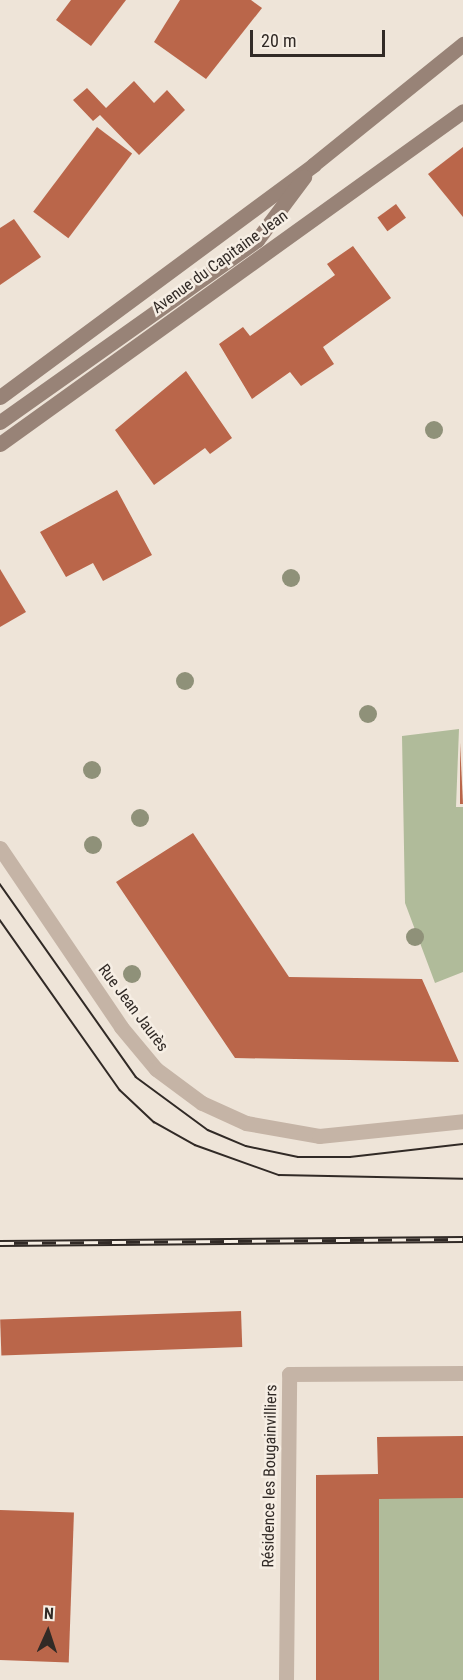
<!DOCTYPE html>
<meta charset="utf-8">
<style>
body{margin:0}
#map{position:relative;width:463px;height:1680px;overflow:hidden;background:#eee4d8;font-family:"Roboto Condensed",sans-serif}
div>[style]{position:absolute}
.green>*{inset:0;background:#b0bb9a;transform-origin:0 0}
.building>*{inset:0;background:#ba664a;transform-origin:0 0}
.service>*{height:15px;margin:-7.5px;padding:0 7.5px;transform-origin:7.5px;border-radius:7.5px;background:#c5b4a6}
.minor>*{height:15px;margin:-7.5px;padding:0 7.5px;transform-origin:7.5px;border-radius:7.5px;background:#c5b4a6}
.secondary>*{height:15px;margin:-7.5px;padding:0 7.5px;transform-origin:7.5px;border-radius:7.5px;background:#988377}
.tram>*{height:1.5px;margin:-0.75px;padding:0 0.75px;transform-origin:0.75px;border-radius:0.75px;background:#312a26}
.rail>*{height:7px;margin-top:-3.5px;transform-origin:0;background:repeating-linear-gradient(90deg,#f6eee4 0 14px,#312a26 0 28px);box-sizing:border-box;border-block:2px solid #312a26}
.trees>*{width:18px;height:18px;margin:-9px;border-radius:50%;background:#8f9179}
span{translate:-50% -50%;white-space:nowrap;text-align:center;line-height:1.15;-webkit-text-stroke:5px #f6eee4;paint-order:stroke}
.street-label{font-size:16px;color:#312a26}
.north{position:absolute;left:18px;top:1602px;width:60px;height:60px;-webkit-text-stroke:4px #f6eee4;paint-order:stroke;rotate:3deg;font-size:16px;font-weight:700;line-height:24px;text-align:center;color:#312a26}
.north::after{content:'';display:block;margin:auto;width:21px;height:27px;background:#312a26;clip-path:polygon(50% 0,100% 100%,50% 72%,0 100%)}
.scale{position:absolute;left:250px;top:30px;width:135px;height:27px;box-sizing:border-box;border:3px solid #312a26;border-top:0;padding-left:8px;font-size:18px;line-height:21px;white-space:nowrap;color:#312a26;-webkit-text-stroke:4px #f6eee4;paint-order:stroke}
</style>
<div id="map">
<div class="green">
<i style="clip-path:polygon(459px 729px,456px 807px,463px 807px,463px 972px,435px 983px,405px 903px,402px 736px)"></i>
<i style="left:463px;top:1498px;width:182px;height:84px;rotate:90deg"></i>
</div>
<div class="building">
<i style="clip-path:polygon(71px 0,126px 0,91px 46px,56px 20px)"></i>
<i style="clip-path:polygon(180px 0,251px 0,262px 8px,206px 79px,154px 42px)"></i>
<i style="clip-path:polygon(134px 81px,154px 103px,167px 90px,185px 110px,139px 155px,100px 115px,93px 121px,73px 100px,87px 88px,106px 108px)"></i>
<i style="left:97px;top:127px;width:44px;height:106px;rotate:37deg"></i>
<i style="clip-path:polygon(463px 147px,463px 217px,428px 174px)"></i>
<i style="left:396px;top:204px;width:17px;height:23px;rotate:54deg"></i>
<i style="clip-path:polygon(14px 219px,41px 257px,0 285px,0 228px)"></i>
<i style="clip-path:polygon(353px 246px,391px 298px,323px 347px,334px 364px,301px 386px,290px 372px,252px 399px,219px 344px,243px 327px,250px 336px,335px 275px,327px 264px)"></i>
<i style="clip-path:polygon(186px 371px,232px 438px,210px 454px,205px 448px,154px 485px,115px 430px)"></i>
<i style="clip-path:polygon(117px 490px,152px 555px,103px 581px,93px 563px,66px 577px,40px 532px)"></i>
<i style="clip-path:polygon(0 569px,26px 612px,0 627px)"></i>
<i style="clip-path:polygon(460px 743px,463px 804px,460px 804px)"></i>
<i style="clip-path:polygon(193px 833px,289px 977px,422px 979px,459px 1062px,235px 1058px,116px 882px)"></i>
<i style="left:241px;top:1311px;width:36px;height:241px;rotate:88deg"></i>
<i style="clip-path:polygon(463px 1436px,463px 1498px,379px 1499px,379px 1680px,316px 1680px,316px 1475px,378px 1474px,377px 1437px)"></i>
<i style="left:0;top:1510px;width:74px;height:150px;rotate:2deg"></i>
</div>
<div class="service">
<i style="left:286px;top:1680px;width:306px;rotate:-89.4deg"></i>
<i style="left:289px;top:1374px;width:174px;rotate:-0.3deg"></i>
</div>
<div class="minor">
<i style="left:0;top:848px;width:216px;rotate:55.9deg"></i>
<i style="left:121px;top:1027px;width:55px;rotate:50.2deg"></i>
<i style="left:156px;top:1069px;width:57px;rotate:36.5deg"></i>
<i style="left:202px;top:1103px;width:48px;rotate:24.4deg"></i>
<i style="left:246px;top:1123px;width:74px;rotate:10.1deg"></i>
<i style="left:319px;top:1136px;width:145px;rotate:-5.9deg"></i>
</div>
<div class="secondary">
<i style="left:0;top:397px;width:390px;rotate:-36.5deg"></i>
<i style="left:313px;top:165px;width:193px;rotate:-38.9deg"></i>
<i style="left:0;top:422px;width:315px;rotate:-35.3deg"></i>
<i style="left:257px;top:240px;width:79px;rotate:-53.3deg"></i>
<i style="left:0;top:444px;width:570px;rotate:-35.72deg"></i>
</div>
<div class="tram">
<i style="left:0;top:884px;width:236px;rotate:54.8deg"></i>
<i style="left:136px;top:1077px;width:89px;rotate:36.4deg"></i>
<i style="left:208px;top:1130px;width:41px;rotate:22.8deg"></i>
<i style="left:246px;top:1146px;width:53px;rotate:11.9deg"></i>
<i style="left:298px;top:1157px;width:52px"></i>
<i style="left:350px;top:1157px;width:114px;rotate:-6.6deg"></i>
<i style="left:0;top:920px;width:208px;rotate:54.8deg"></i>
<i style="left:120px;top:1090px;width:47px;rotate:43.3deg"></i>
<i style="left:154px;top:1122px;width:47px;rotate:29.3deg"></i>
<i style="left:195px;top:1145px;width:89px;rotate:19.7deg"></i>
<i style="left:279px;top:1175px;width:184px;rotate:1.2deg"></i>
</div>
<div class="rail">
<i style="left:0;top:1243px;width:463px;rotate:-0.5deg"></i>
</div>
<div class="trees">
<i style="left:434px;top:430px"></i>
<i style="left:291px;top:578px"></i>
<i style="left:185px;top:681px"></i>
<i style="left:368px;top:714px"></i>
<i style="left:92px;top:770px"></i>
<i style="left:140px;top:818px"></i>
<i style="left:93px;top:845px"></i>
<i style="left:415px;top:937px"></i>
<i style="left:132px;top:974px"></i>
</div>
<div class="street-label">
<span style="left:220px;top:262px;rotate:-36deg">Avenue du Capitaine Jean</span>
<span style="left:133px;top:1008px;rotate:53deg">Rue Jean Jaurès</span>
<span style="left:270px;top:1476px;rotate:-89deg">Résidence les Bougainvilliers</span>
</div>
<div class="north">N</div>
<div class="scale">20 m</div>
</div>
